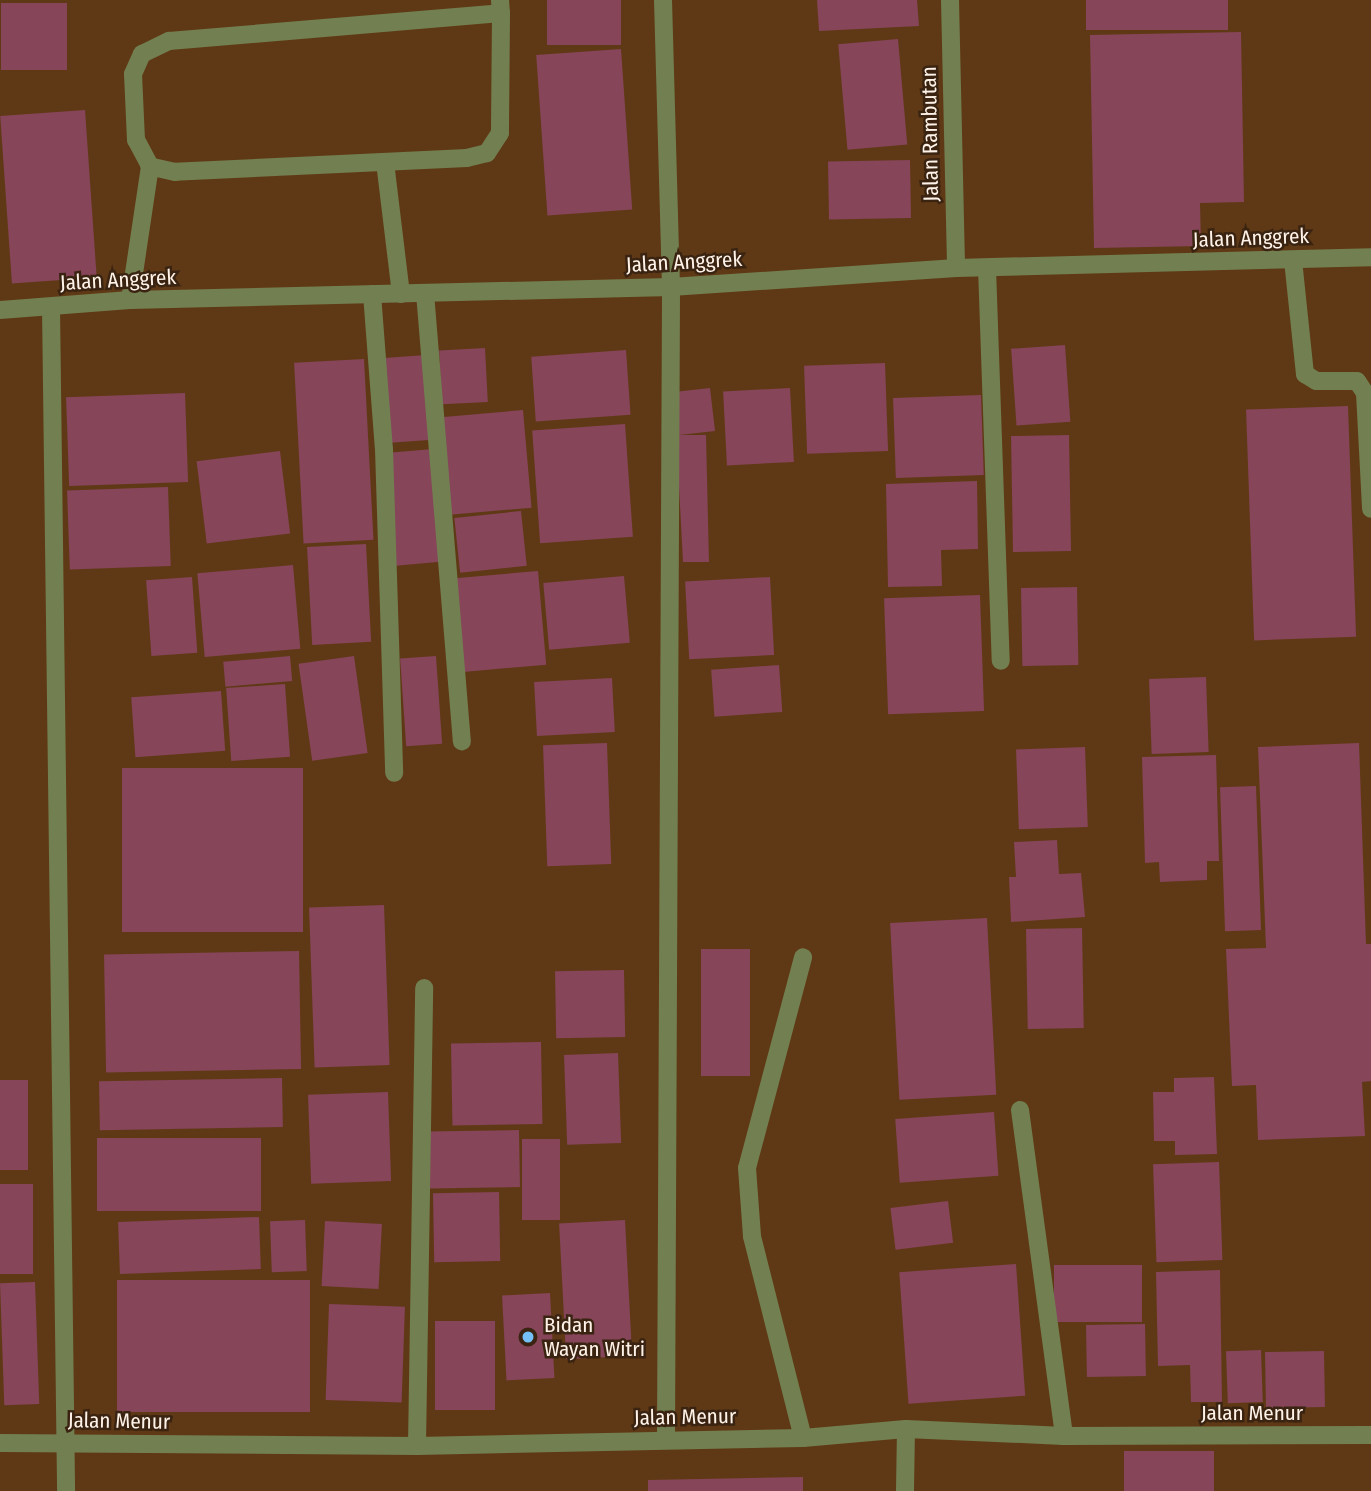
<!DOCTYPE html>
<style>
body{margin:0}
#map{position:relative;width:1371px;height:1491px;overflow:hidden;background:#5f3915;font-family:"Fira Sans Condensed",sans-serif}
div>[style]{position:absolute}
.building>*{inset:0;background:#864559;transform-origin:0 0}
.service>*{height:18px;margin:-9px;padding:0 9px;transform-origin:9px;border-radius:9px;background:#727f51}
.minor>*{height:18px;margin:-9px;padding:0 9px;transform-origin:9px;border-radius:9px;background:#727f51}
.tertiary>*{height:18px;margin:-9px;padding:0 9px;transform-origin:9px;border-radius:9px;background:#727f51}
.dots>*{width:19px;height:19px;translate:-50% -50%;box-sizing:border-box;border:4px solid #3a2411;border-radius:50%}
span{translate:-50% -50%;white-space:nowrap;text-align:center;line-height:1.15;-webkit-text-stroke:5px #3a2411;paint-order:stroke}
.street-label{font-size:21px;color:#fff3e9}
.poi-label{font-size:21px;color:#fff3e9}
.left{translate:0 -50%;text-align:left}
</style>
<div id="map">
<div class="building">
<i style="left:547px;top:0;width:74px;height:45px"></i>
<i style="clip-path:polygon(817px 0,917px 0,919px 26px,819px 31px)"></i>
<i style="left:1086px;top:0;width:142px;height:30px"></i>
<i style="left:1px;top:3px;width:66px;height:67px"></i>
<i style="clip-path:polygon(1241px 32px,1244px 202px,1200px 203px,1201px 246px,1094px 248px,1090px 35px)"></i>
<i style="left:898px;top:39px;width:106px;height:60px;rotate:85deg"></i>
<i style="left:621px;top:49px;width:161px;height:85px;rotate:86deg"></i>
<i style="left:85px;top:110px;width:168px;height:85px;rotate:86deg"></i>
<i style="left:910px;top:160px;width:58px;height:82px;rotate:89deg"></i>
<i style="left:1065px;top:345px;width:77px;height:54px;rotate:86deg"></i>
<i style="left:485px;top:348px;width:54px;height:46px;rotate:87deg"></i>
<i style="left:626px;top:350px;width:65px;height:95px;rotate:86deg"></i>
<i style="left:426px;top:355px;width:85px;height:45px;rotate:86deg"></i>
<i style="left:364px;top:359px;width:181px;height:70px;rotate:87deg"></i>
<i style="left:885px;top:363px;width:88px;height:81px;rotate:88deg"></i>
<i style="clip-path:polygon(710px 388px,715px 431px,679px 435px,706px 435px,709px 562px,683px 562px,674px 392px)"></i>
<i style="left:790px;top:388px;width:74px;height:67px;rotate:87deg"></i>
<i style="left:185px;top:393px;width:89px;height:119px;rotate:88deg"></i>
<i style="left:981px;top:395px;width:80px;height:88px;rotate:88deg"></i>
<i style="left:1348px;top:406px;width:231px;height:102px;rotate:88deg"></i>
<i style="left:523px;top:410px;width:98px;height:85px;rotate:85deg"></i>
<i style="left:625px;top:424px;width:113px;height:93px;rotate:86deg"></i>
<i style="left:1069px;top:435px;width:116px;height:58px;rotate:89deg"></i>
<i style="left:433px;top:449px;width:113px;height:47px;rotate:85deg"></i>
<i style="left:280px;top:451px;width:83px;height:84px;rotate:83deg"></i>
<i style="clip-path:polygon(977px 481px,978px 549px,941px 550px,942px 586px,888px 587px,886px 484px)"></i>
<i style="left:168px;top:487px;width:79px;height:101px;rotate:88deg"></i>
<i style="left:521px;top:511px;width:55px;height:67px;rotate:84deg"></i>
<i style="left:366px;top:544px;width:98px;height:59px;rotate:87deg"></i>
<i style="left:293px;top:565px;width:84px;height:96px;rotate:85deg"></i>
<i style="left:538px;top:571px;width:94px;height:86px;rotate:85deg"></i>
<i style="left:624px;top:576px;width:67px;height:81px;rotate:85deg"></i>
<i style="left:192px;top:577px;width:76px;height:46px;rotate:86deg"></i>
<i style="left:770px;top:577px;width:78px;height:85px;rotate:87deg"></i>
<i style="left:1077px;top:587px;width:78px;height:56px;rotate:89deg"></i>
<i style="left:980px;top:595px;width:116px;height:96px;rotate:88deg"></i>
<i style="left:290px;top:656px;width:25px;height:67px;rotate:85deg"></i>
<i style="left:354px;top:656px;width:98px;height:56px;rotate:82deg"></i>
<i style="left:436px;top:656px;width:88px;height:36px;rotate:86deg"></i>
<i style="left:779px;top:665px;width:47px;height:68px;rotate:86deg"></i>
<i style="left:1206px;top:677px;width:75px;height:57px;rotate:88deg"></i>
<i style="left:612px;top:678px;width:54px;height:78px;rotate:87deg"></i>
<i style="left:285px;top:684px;width:73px;height:59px;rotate:86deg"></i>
<i style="left:221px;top:691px;width:60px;height:90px;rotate:86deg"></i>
<i style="left:607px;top:743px;width:121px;height:64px;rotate:88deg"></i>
<i style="clip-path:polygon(1359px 743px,1366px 944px,1371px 944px,1371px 1081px,1362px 1082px,1365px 1136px,1258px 1140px,1256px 1085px,1232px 1086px,1226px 949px,1266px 948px,1258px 747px)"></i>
<i style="left:1085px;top:747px;width:80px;height:69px;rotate:88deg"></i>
<i style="clip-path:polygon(1216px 755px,1219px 861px,1207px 861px,1207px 880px,1160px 882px,1159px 862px,1145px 863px,1142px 757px)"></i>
<i style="left:122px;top:768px;width:181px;height:164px"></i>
<i style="left:1256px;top:786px;width:144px;height:36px;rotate:88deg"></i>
<i style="clip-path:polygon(1057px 840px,1059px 874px,1081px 873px,1085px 917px,1011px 922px,1009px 877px,1016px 877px,1014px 842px)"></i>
<i style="left:384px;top:905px;width:160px;height:75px;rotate:88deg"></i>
<i style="left:987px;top:918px;width:177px;height:97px;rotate:87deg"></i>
<i style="left:1082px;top:928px;width:100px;height:56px;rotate:89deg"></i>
<i style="left:701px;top:949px;width:49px;height:127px"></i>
<i style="left:299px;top:951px;width:118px;height:195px;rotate:89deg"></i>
<i style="left:624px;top:970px;width:67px;height:69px;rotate:89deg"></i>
<i style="left:541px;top:1042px;width:82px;height:90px;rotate:89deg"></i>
<i style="left:618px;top:1053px;width:90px;height:54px;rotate:88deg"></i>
<i style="clip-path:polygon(1214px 1077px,1217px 1154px,1175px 1155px,1175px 1141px,1154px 1141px,1153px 1092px,1174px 1092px,1174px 1078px)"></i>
<i style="left:282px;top:1078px;width:49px;height:183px;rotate:89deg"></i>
<i style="left:0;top:1080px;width:28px;height:90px"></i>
<i style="left:388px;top:1092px;width:89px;height:80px;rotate:88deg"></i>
<i style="left:994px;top:1112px;width:64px;height:99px;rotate:86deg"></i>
<i style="left:519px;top:1130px;width:57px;height:90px;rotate:89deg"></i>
<i style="left:97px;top:1138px;width:164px;height:73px"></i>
<i style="left:522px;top:1139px;width:38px;height:81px"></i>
<i style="left:1219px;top:1162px;width:98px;height:66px;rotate:88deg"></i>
<i style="left:0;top:1184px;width:33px;height:90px"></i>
<i style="left:499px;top:1192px;width:69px;height:66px;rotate:89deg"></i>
<i style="left:948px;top:1201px;width:42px;height:58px;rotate:83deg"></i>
<i style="left:259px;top:1217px;width:52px;height:141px;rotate:88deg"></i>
<i style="left:305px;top:1220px;width:51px;height:35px;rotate:88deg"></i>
<i style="left:625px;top:1220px;width:136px;height:66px;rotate:87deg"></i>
<i style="left:325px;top:1221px;width:57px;height:65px;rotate:3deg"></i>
<i style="left:1016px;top:1264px;width:132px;height:117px;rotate:86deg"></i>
<i style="left:1142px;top:1265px;width:57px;height:88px;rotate:90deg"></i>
<i style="clip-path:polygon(1220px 1270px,1222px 1402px,1191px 1402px,1190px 1365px,1158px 1366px,1156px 1272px)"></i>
<i style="left:310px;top:1280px;width:132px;height:193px;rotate:90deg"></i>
<i style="left:35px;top:1282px;width:122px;height:35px;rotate:88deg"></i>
<i style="left:550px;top:1293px;width:85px;height:48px;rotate:87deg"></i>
<i style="left:329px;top:1304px;width:76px;height:96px;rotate:2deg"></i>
<i style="left:495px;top:1321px;width:89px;height:60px;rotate:90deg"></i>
<i style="left:1145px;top:1324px;width:52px;height:59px;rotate:89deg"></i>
<i style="left:1261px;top:1350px;width:52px;height:35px;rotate:88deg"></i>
<i style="left:1324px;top:1351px;width:56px;height:59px;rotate:89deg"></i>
<i style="left:1214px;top:1451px;width:40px;height:90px;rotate:90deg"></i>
<i style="clip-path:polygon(803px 1477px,803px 1491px,648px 1491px,648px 1480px)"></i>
</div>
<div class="service">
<i style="left:500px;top:0;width:13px;rotate:86deg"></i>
<i style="left:501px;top:13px;width:120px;rotate:90.5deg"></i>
<i style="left:500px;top:133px;width:24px;rotate:123deg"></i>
<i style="left:487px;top:153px;width:21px;rotate:166deg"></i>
<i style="left:467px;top:158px;width:292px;rotate:177.3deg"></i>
<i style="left:175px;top:172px;width:26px;rotate:-167deg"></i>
<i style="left:150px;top:166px;width:30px;rotate:-118deg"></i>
<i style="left:136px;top:140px;width:66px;rotate:-92.6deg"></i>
<i style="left:133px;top:74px;width:22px;rotate:-66deg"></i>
<i style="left:142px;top:54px;width:30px;rotate:-26deg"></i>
<i style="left:169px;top:41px;width:333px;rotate:-4.8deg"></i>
<i style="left:663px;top:0;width:287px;rotate:88.4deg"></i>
<i style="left:385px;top:162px;width:133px;rotate:83.1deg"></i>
<i style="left:1293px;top:260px;width:115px;rotate:84deg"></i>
<i style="left:1305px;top:374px;width:13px;rotate:32deg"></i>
<i style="left:1316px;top:381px;width:41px"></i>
<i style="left:1357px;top:381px;width:14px;rotate:56deg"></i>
<i style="left:1365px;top:393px;width:116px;rotate:87deg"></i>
<i style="left:987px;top:268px;width:393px;rotate:88deg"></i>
<i style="left:130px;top:300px;width:135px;rotate:-81.5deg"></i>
<i style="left:803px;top:1438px;width:208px;rotate:-104.2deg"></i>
<i style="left:752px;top:1236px;width:68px;rotate:-94.2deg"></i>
<i style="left:747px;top:1168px;width:218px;rotate:-75.1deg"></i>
<i style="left:905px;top:1491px;width:62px;rotate:-89.1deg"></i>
</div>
<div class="minor">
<i style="left:950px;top:0;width:268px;rotate:88.7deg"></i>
<i style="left:425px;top:293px;width:450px;rotate:85.3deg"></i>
<i style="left:372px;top:294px;width:155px;rotate:85.6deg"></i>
<i style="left:384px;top:449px;width:324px;rotate:88.2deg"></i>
<i style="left:51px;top:307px;width:1184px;rotate:89.27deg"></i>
<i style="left:1020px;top:1110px;width:329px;rotate:82.3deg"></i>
<i style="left:666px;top:1440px;width:1153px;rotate:-89.75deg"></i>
<i style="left:0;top:1443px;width:417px;rotate:0.4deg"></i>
<i style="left:417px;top:1446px;width:386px;rotate:-1.2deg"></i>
<i style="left:803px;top:1438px;width:103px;rotate:-5deg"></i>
<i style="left:906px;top:1429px;width:158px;rotate:2.5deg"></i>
<i style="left:1064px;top:1436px;width:307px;rotate:-0.2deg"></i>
<i style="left:417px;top:1446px;width:458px;rotate:-89.1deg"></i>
</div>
<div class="tertiary">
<i style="left:0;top:310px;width:130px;rotate:-4.4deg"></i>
<i style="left:130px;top:300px;width:541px;rotate:-1.38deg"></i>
<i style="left:671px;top:287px;width:286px;rotate:-3.8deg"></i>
<i style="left:956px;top:268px;width:415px;rotate:-1.5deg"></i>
</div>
<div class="dots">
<i style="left:528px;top:1337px;background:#75c0f6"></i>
</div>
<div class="street-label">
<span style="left:930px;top:134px;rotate:-91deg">Jalan Rambutan</span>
<span style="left:1251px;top:238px;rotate:-2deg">Jalan Anggrek</span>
<span style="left:684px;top:262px;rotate:-3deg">Jalan Anggrek</span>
<span style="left:118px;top:280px;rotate:-3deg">Jalan Anggrek</span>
<span style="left:1252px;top:1413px">Jalan Menur</span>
<span style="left:685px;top:1417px;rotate:-1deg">Jalan Menur</span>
<span style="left:119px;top:1421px;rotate:1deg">Jalan Menur</span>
</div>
<div class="poi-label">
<span class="left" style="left:544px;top:1337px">Bidan<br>Wayan Witri</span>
</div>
</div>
